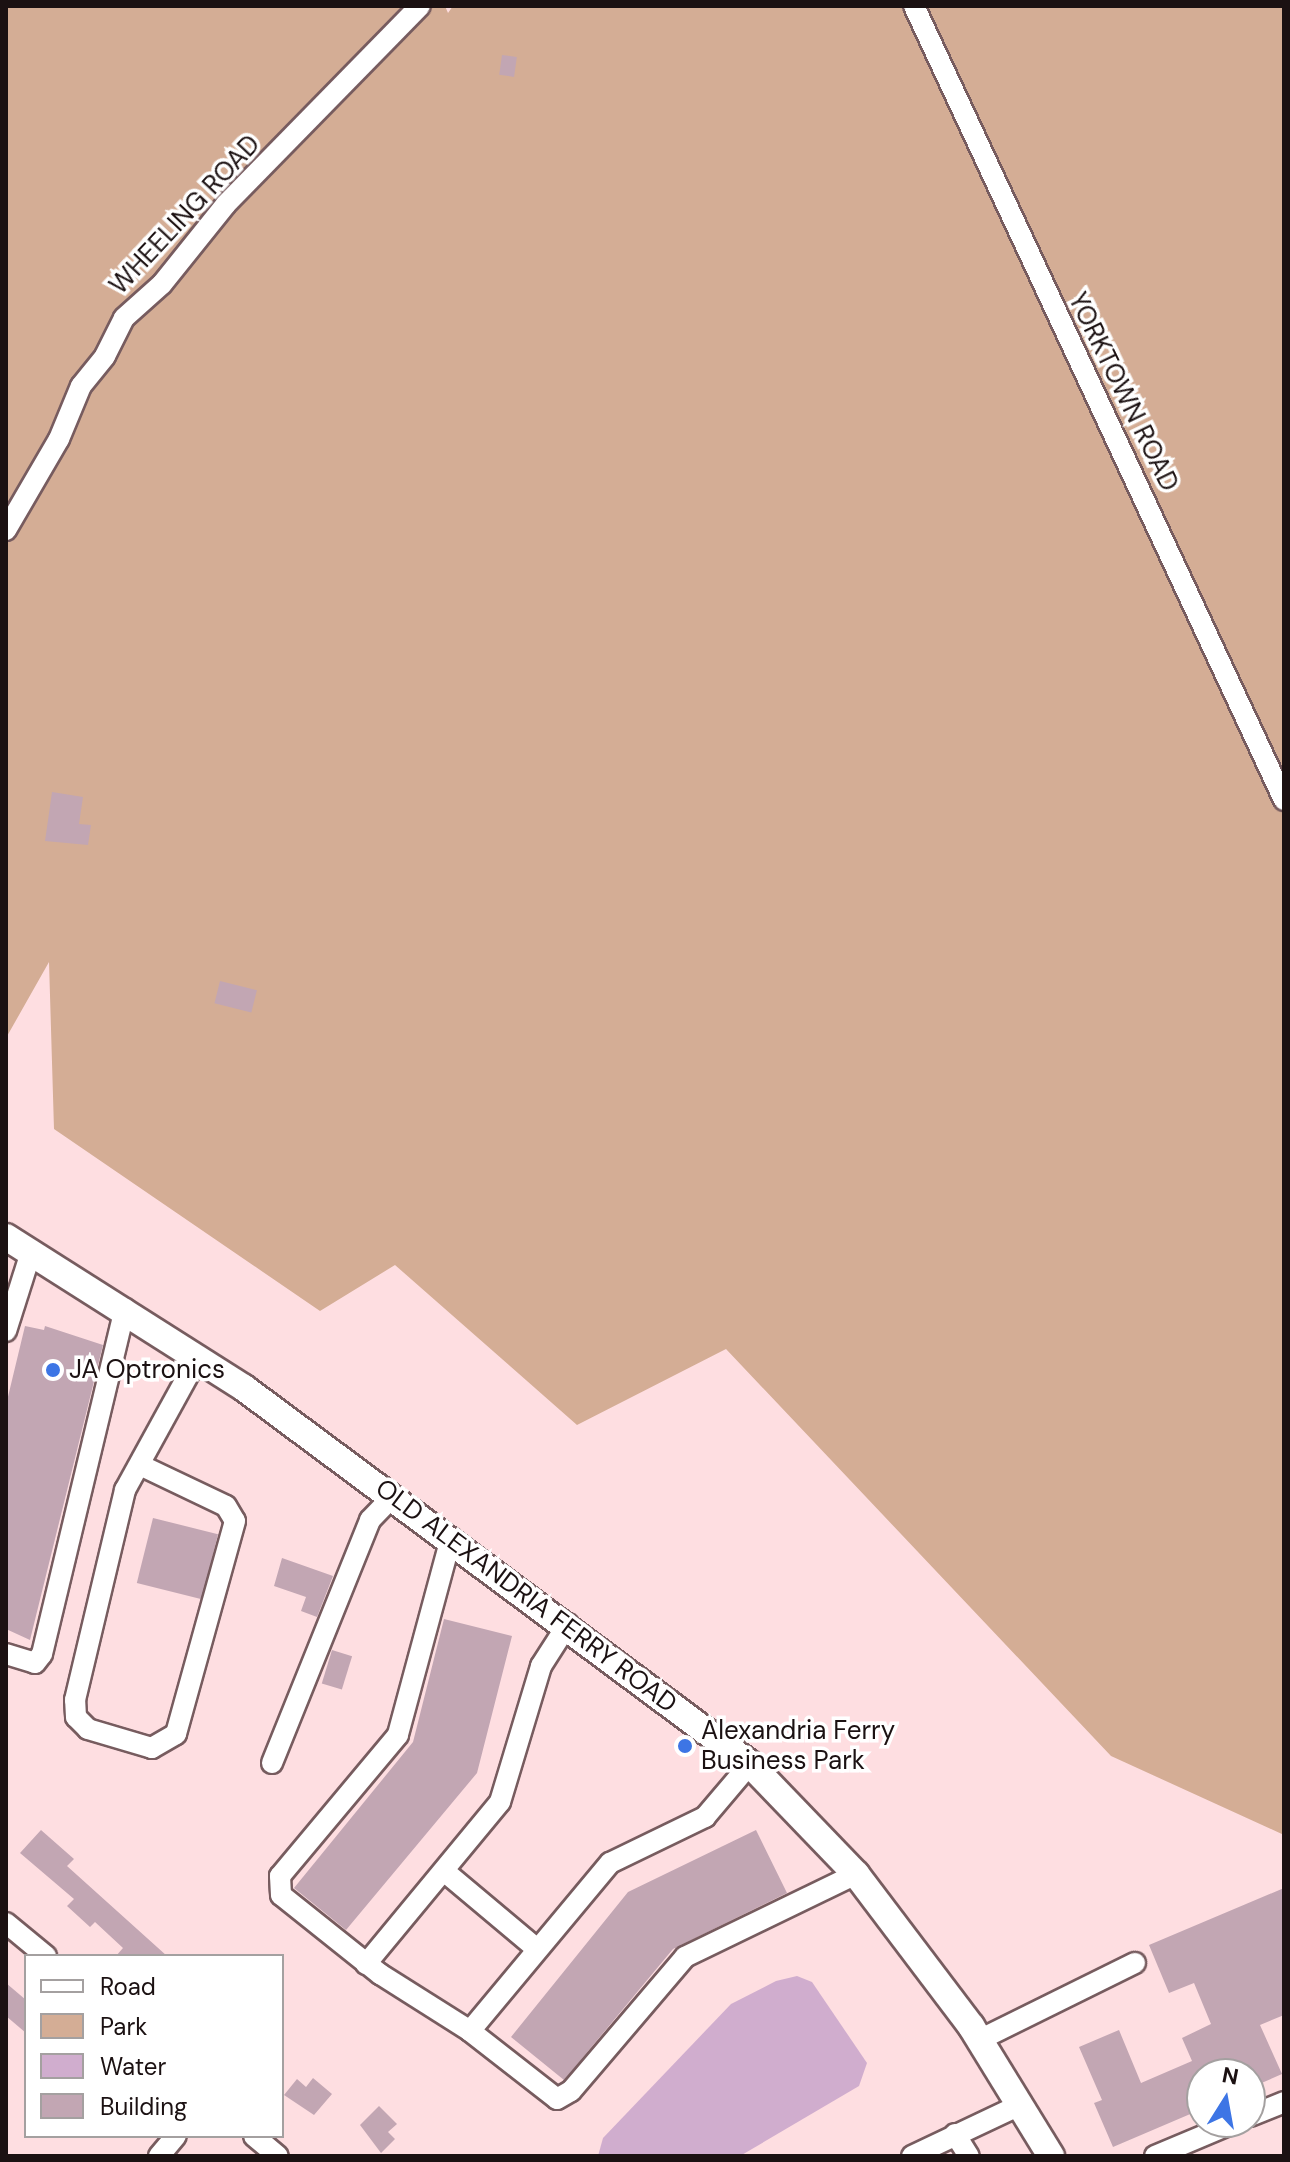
<!DOCTYPE html>
<style>
body{margin:0}
#map{position:relative;width:1290px;height:2162px;overflow:hidden;background:#fedee1;font-family:"DM Sans",sans-serif}
div>[style]{position:absolute}
.green>*{inset:0;background:#d4ad95}
.water>*{inset:0;background:#d0adce}
.building>*{inset:0;background:#c2a6b3;transform-origin:0 0}
.roads{filter:drop-shadow(2px 0 #775c5f) drop-shadow(-2px 0 #775c5f) drop-shadow(0 2px #775c5f) drop-shadow(0 -2px #775c5f)}
.minor>*{height:20px;margin:-10px;padding:0 10px;transform-origin:10px;border-radius:10px;background:#fff}
.major>*{height:26px;margin:-13px;padding:0 13px;transform-origin:13px;border-radius:13px;background:#fff}
.dots>*{width:22px;height:22px;translate:-50% -50%;box-sizing:border-box;border:4px solid #fff;border-radius:50%}
span{translate:-50% -50%;white-space:nowrap;text-align:center;line-height:1.15;-webkit-text-stroke:7px #fff;paint-order:stroke}
.street-label{font-size:26px;color:#1b1112}
.poi-label{font-size:26px;color:#1b1112}
.left{translate:0 -50%;text-align:left}
.frame{position:absolute;inset:0;border:8px solid #1b1112;pointer-events:none}
.legend{position:absolute;left:24px;top:1954px;width:260px;height:184px;box-sizing:border-box;background:#fff;border:2px solid #a4a0a0;margin:0;padding:10px 14px;list-style:none;font-size:24px;color:#1b1112}
.legend li{display:flex;align-items:center;gap:16px;height:40px}
.legend b{width:40px;border:2px solid #a4a0a0}
.north{position:absolute;left:1186px;top:2058px;width:80px;height:80px;box-sizing:border-box;background:#fff;border:2px solid #a4a0a0;border-radius:50%;rotate:11deg;font-size:22px;font-weight:700;line-height:32px;text-align:center;color:#1b1112}
.north::after{content:'';display:block;margin:auto;width:28px;height:36px;background:#3d75e5;clip-path:polygon(50% 0,100% 100%,50% 72%,0 100%)}
</style>
<div id="map">
<div class="green">
<i style="clip-path:polygon(6px 6px,445px 6px,448px 13px,453px 6px,1284px 6px,1284px 1835px,1111px 1756px,726px 1349px,577px 1425px,395px 1265px,320px 1311px,54px 1129px,49px 962px,6px 1038px)"></i>
</div>
<div class="water">
<i style="clip-path:polygon(797px 1976px,812px 1982px,867px 2063px,859px 2086px,740px 2156px,598px 2156px,603px 2138px,731px 2004px,776px 1981px)"></i>
</div>
<div class="building">
<i style="left:502px;top:55px;width:15px;height:20px;rotate:8deg"></i>
<i style="clip-path:polygon(52px 792px,83px 797px,79px 824px,91px 825px,88px 845px,45px 841px)"></i>
<i style="left:220px;top:981px;width:38px;height:23px;rotate:14deg"></i>
<i style="clip-path:polygon(25px 1326px,44px 1330px,45px 1326px,103px 1345px,30px 1640px,6px 1629px,6px 1405px)"></i>
<i style="left:153px;top:1518px;width:67px;height:67px;rotate:14deg"></i>
<i style="clip-path:polygon(282px 1558px,333px 1576px,317px 1617px,301px 1611px,306px 1597px,274px 1586px)"></i>
<i style="clip-path:polygon(444px 1619px,512px 1636px,477px 1773px,346px 1930px,294px 1888px,413px 1742px)"></i>
<i style="left:332px;top:1650px;width:21px;height:35px;rotate:17deg"></i>
<i style="clip-path:polygon(41px 1830px,74px 1859px,67px 1866px,167px 1956px,116px 1956px,123px 1948px,95px 1922px,90px 1927px,67px 1906px,74px 1899px,20px 1853px)"></i>
<i style="clip-path:polygon(756px 1830px,787px 1893px,673px 1949px,564px 2080px,511px 2037px,628px 1892px)"></i>
<i style="clip-path:polygon(1284px 1888px,1284px 2015px,1260px 2025px,1282px 2074px,1250px 2088px,1250px 2074px,1202px 2074px,1202px 2109px,1113px 2147px,1094px 2103px,1102px 2100px,1079px 2047px,1119px 2030px,1141px 2083px,1192px 2061px,1182px 2038px,1211px 2024px,1194px 1983px,1169px 1993px,1149px 1945px)"></i>
<i style="clip-path:polygon(6px 1983px,26px 2000px,26px 2033px,6px 2016px)"></i>
<i style="clip-path:polygon(313px 2078px,332px 2094px,314px 2115px,284px 2095px,297px 2079px,306px 2087px)"></i>
<i style="clip-path:polygon(379px 2106px,397px 2124px,388px 2132px,395px 2139px,381px 2153px,360px 2125px)"></i>
</div>
<div class="roads">
<div class="minor">
<i style="left:914px;top:6px;width:876px;rotate:65.01deg"></i>
<i style="left:6px;top:530px;width:105px;rotate:-59.8deg"></i>
<i style="left:59px;top:439px;width:57px;rotate:-67.5deg"></i>
<i style="left:81px;top:386px;width:38px;rotate:-51deg"></i>
<i style="left:105px;top:356px;width:42px;rotate:-63.4deg"></i>
<i style="left:124px;top:318px;width:51px;rotate:-41.8deg"></i>
<i style="left:162px;top:284px;width:102px;rotate:-51.3deg"></i>
<i style="left:226px;top:204px;width:277px;rotate:-45.6deg"></i>
<i style="left:6px;top:1331px;width:83px;rotate:-72.4deg"></i>
<i style="left:140px;top:1465px;width:95px;rotate:25.5deg"></i>
<i style="left:226px;top:1506px;width:17px;rotate:59deg"></i>
<i style="left:235px;top:1521px;width:221px;rotate:105.5deg"></i>
<i style="left:176px;top:1734px;width:28px;rotate:150deg"></i>
<i style="left:152px;top:1748px;width:67px;rotate:-163.5deg"></i>
<i style="left:88px;top:1729px;width:17px;rotate:-135deg"></i>
<i style="left:76px;top:1717px;width:17px;rotate:-93deg"></i>
<i style="left:75px;top:1700px;width:216px;rotate:-76.6deg"></i>
<i style="left:125px;top:1490px;width:152px;rotate:-61.2deg"></i>
<i style="left:451px;top:1538px;width:204px;rotate:105.1deg"></i>
<i style="left:398px;top:1735px;width:184px;rotate:129.9deg"></i>
<i style="left:280px;top:1876px;width:19px;rotate:87deg"></i>
<i style="left:281px;top:1895px;width:127px;rotate:38.6deg"></i>
<i style="left:380px;top:1974px;width:107px;rotate:32.3deg"></i>
<i style="left:470px;top:2031px;width:110px;rotate:38deg"></i>
<i style="left:557px;top:2099px;width:16px;rotate:-30deg"></i>
<i style="left:571px;top:2091px;width:176px;rotate:-49.6deg"></i>
<i style="left:685px;top:1957px;width:190px;rotate:-25.9deg"></i>
<i style="left:6px;top:1654px;width:30px;rotate:17deg"></i>
<i style="left:35px;top:1663px;width:11px;rotate:-52deg"></i>
<i style="left:42px;top:1654px;width:355px;rotate:-76.5deg"></i>
<i style="left:272px;top:1763px;width:262px;rotate:-68deg"></i>
<i style="left:370px;top:1520px;width:32px;rotate:-46deg"></i>
<i style="left:444px;top:1871px;width:121px;rotate:40deg"></i>
<i style="left:6px;top:1923px;width:52px;rotate:39.5deg"></i>
<i style="left:366px;top:1964px;width:210px;rotate:-50.4deg"></i>
<i style="left:500px;top:1802px;width:142px;rotate:-73.2deg"></i>
<i style="left:541px;top:1666px;width:50px;rotate:-57.3deg"></i>
<i style="left:470px;top:2031px;width:219px;rotate:-50.2deg"></i>
<i style="left:610px;top:1863px;width:106px;rotate:-25.8deg"></i>
<i style="left:705px;top:1817px;width:70px;rotate:-49.7deg"></i>
<i style="left:979px;top:2040px;width:174px;rotate:-26.3deg"></i>
<i style="left:1250px;top:2116px;width:37px;rotate:-22deg"></i>
<i style="left:955px;top:2134px;width:26px;rotate:58deg"></i>
<i style="left:254px;top:2136px;width:31px;rotate:40deg"></i>
<i style="left:159px;top:2156px;width:26px;rotate:-50deg"></i>
<i style="left:912px;top:2156px;width:119px;rotate:-25.3deg"></i>
<i style="left:1155px;top:2156px;width:88px;rotate:-22.8deg"></i>
</div>
<div class="major">
<i style="left:6px;top:1237px;width:282px;rotate:32.4deg"></i>
<i style="left:244px;top:1388px;width:630px;rotate:36.62deg"></i>
<i style="left:750px;top:1764px;width:153px;rotate:46.1deg"></i>
<i style="left:856px;top:1874px;width:191px;rotate:52.9deg"></i>
<i style="left:971px;top:2026px;width:153px;rotate:58.4deg"></i>
</div>
</div>
<div class="dots">
<i style="left:53px;top:1370px;background:#3d75e5"></i>
<i style="left:685px;top:1746px;background:#3d75e5"></i>
</div>
<div class="street-label">
<span style="left:185px;top:215px;rotate:-47deg">WHEELING ROAD</span>
<span style="left:1123px;top:392px;rotate:64deg">YORKTOWN ROAD</span>
<span style="left:526px;top:1596px;rotate:37deg">OLD ALEXANDRIA FERRY ROAD</span>
</div>
<div class="poi-label">
<span class="left" style="left:69px;top:1370px">JA Optronics</span>
<span class="left" style="left:701px;top:1746px">Alexandria Ferry<br>Business Park</span>
</div>
<div class="frame"></div>
<ul class="legend">
<li><b style="height:10px;background:#fff"></b>Road</li>
<li><b style="height:22px;background:#d4ad95"></b>Park</li>
<li><b style="height:22px;background:#d0adce"></b>Water</li>
<li><b style="height:22px;background:#c2a6b3"></b>Building</li>
</ul>
<div class="north">N</div>
</div>
